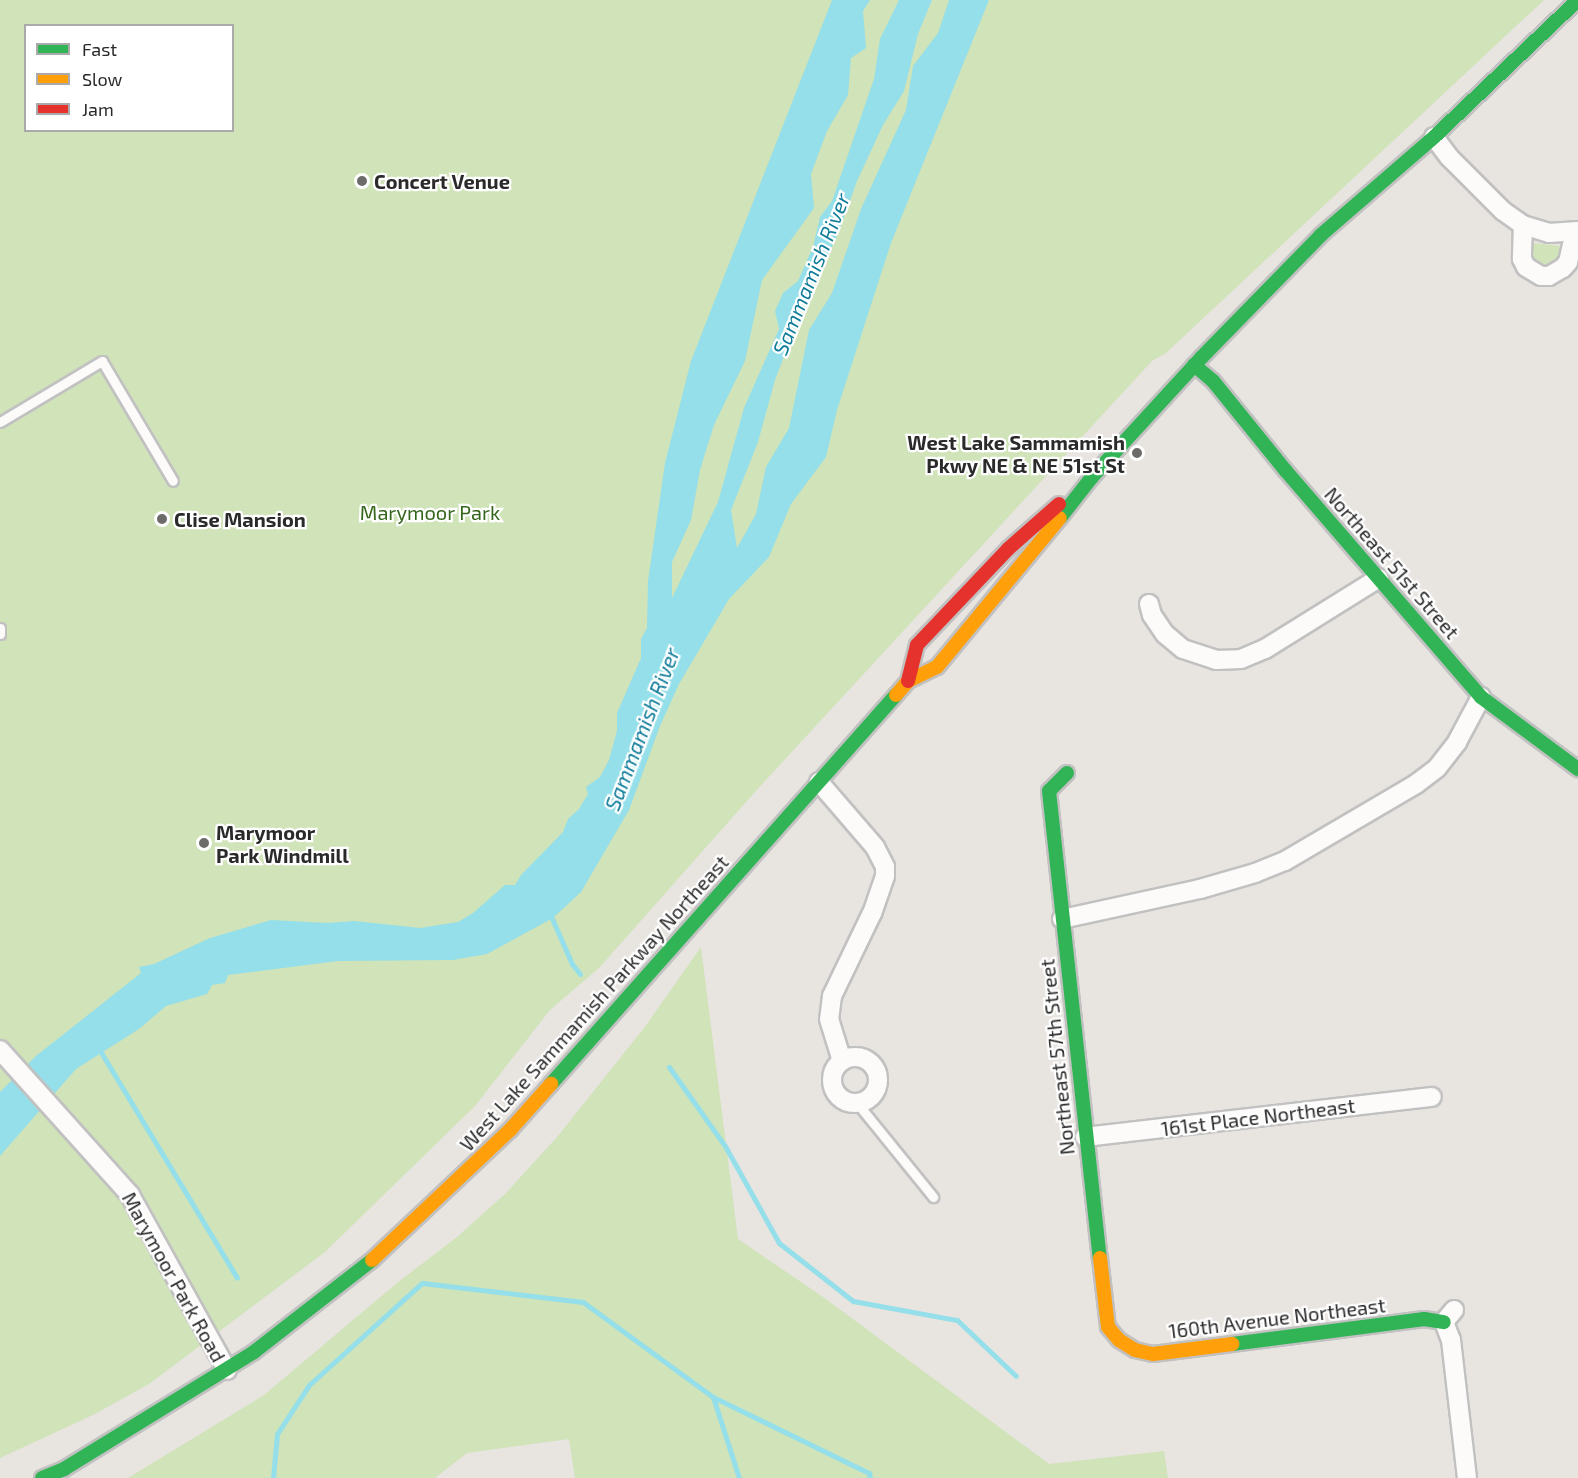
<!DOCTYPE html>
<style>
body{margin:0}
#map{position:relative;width:1578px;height:1478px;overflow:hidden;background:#e8e4e0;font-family:"Exo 2",sans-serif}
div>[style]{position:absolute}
.green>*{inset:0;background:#d0e3b9}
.water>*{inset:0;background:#94dfe9}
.stream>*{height:5px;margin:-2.5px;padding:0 2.5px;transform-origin:2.5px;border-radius:2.5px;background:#94dfe9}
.roads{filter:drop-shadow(2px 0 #c2c1c1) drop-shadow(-2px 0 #c2c1c1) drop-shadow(0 2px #c2c1c1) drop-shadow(0 -2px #c2c1c1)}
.lane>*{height:9px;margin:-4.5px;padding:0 4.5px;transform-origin:4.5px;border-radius:4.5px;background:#fcfbfa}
.street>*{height:18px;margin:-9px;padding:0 9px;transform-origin:9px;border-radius:9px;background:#fcfbfa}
.street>.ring{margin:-9px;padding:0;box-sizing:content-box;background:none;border:18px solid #fcfbfa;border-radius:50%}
.fast>*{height:14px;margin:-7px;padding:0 7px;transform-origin:7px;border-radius:7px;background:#30b455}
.slow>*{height:14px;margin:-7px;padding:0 7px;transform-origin:7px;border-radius:7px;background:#ff9f0a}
.jam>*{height:14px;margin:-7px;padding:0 7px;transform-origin:7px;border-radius:7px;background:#e5322d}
.dots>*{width:16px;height:16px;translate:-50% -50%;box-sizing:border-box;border:3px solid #fff;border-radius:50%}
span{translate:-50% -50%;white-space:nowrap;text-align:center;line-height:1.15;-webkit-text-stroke:4.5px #fff;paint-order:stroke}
.poi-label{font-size:20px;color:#2a2a2a;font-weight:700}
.left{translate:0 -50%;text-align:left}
.right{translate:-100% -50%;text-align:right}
.park-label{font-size:20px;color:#35661b}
.street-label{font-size:20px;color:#2a2a2a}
.water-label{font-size:21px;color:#0f7c99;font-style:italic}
.legend{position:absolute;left:24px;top:24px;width:210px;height:108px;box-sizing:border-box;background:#fff;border:2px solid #aaa;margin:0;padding:8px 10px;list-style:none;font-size:18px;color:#2a2a2a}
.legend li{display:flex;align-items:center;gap:12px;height:30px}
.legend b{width:30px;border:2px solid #aaa}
</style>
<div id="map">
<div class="green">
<i style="clip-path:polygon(evenodd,0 0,1544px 0,1166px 353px,1152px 361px,754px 793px,600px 967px,550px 1010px,475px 1106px,325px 1252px,149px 1384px,95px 1414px,0 1458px,0 0,26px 26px,232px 26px,232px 130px,26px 130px,26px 26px)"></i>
<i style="clip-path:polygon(1532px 243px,1560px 246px,1557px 260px,1550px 266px,1542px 267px,1535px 263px,1531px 254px)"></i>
<i style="clip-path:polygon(701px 947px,738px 1239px,823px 1297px,1049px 1464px,1164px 1451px,1168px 1478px,575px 1478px,569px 1439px,467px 1453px,435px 1478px,128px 1478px,264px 1395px,397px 1283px,457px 1237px,505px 1194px,557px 1137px,644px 1028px)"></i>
</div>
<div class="water">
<i style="clip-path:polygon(832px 0,870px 0,863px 11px,866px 48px,851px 58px,848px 95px,827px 131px,811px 174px,814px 208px,762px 280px,745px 361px,714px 425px,700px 470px,691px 520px,672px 562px,672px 598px,718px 502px,744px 408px,779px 329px,775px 311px,783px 293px,798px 281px,813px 247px,820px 217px,832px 201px,874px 79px,880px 39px,899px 0,932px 0,918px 34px,904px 91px,883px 125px,857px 181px,837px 236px,802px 309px,775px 380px,758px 442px,731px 510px,737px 548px,756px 514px,766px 467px,789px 428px,809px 330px,832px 293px,861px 209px,906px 110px,913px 66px,938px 33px,949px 0,989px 0,891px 243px,837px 410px,826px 457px,791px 504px,769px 557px,729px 599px,679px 684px,660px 726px,629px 810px,581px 892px,553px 918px,487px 954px,453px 960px,338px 961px,228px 975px,225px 983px,212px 985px,207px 994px,166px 1006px,139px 1029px,76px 1069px,0 1156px,0 1092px,36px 1056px,141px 973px,139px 967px,154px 964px,210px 938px,271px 920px,327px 923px,354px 921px,420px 928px,458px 922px,473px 913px,505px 885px,515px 885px,521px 875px,563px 832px,568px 819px,579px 809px,588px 794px,586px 787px,600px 777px,609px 760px,617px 731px,617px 713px,641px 658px,641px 639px,647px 628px,648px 581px,665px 463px,691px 361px)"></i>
</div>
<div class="stream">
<i style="left:550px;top:914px;width:55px;rotate:66.3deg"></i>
<i style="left:572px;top:964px;width:13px;rotate:51deg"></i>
<i style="left:99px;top:1049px;width:267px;rotate:58.9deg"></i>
<i style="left:669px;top:1067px;width:97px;rotate:54.7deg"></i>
<i style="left:725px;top:1146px;width:111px;rotate:60.9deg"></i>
<i style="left:779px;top:1243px;width:94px;rotate:38.1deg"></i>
<i style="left:853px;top:1301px;width:106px;rotate:10.4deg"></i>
<i style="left:957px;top:1320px;width:81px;rotate:43.5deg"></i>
<i style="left:713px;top:1397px;width:85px;rotate:72.2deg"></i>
<i style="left:273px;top:1478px;width:44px;rotate:-84.8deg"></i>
<i style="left:277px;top:1434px;width:59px;rotate:-56.9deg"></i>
<i style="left:309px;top:1385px;width:152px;rotate:-42.1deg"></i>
<i style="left:422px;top:1283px;width:162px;rotate:6.7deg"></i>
<i style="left:583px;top:1302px;width:161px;rotate:36.2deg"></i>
<i style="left:713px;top:1397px;width:174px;rotate:26deg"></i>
<i style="left:869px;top:1473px;width:5px;rotate:79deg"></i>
</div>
<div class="roads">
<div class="lane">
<i style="left:0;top:422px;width:119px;rotate:-30.9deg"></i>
<i style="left:102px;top:361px;width:139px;rotate:59.4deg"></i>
<i style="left:0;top:628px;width:6px;rotate:90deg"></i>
<i style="left:857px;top:1103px;width:121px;rotate:51deg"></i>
</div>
<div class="street">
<i style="left:1434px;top:137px;width:25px;rotate:53deg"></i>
<i style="left:1449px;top:157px;width:76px;rotate:45deg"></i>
<i style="left:1503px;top:211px;width:24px;rotate:35deg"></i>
<i style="left:1523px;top:225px;width:27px;rotate:17deg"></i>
<i style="left:1549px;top:233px;width:29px;rotate:-4deg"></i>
<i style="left:1523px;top:225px;width:34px;rotate:92deg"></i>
<i style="left:1522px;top:259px;width:9px;rotate:63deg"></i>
<i style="left:1526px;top:267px;width:17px;rotate:31deg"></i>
<i style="left:1541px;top:276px;width:8px"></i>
<i style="left:1549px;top:276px;width:16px;rotate:-30deg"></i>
<i style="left:1563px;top:268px;width:8px;rotate:-50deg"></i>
<i style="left:1568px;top:262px;width:31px;rotate:-77deg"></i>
<i style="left:1149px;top:604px;width:11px;rotate:75deg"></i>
<i style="left:1152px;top:615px;width:23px;rotate:56deg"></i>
<i style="left:1165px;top:634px;width:23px;rotate:40deg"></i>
<i style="left:1183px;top:649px;width:35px;rotate:18deg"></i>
<i style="left:1216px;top:660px;width:25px;rotate:-2deg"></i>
<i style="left:1241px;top:659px;width:26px;rotate:-23deg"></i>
<i style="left:1265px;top:649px;width:134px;rotate:-31.9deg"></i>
<i style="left:819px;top:782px;width:86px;rotate:49.3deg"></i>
<i style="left:875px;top:847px;width:22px;rotate:63deg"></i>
<i style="left:885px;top:867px;width:9px;rotate:90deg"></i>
<i style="left:885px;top:876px;width:39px;rotate:109deg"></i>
<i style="left:872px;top:913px;width:92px;rotate:115.7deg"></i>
<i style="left:832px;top:996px;width:23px;rotate:97deg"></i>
<i style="left:829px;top:1019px;width:44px;rotate:72.8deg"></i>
<i style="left:1062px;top:919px;width:141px;rotate:-12.3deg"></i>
<i style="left:1200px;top:889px;width:57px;rotate:-16.2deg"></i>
<i style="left:1255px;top:873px;width:32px;rotate:-22deg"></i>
<i style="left:1285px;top:861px;width:152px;rotate:-30.4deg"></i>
<i style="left:1416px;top:784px;width:26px;rotate:-37deg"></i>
<i style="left:1437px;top:768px;width:33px;rotate:-52deg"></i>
<i style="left:1457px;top:742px;width:51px;rotate:-61.9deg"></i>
<i style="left:0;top:1050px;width:195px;rotate:48.1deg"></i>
<i style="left:130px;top:1195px;width:200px;rotate:61deg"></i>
<i class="ring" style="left:832px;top:1057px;width:28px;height:28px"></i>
<i style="left:1085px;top:1137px;width:349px;rotate:-6.6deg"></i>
<i style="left:1454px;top:1310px;width:16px;rotate:130deg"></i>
<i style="left:1444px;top:1322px;width:19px;rotate:69deg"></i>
<i style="left:1451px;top:1340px;width:139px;rotate:83.4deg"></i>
</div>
<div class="fast">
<i style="left:1194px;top:365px;width:25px;rotate:40deg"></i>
<i style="left:1213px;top:381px;width:116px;rotate:51deg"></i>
<i style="left:1286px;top:471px;width:298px;rotate:49.2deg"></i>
<i style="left:1481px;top:697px;width:121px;rotate:36.6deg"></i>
<i style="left:1060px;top:518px;width:52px;rotate:-52deg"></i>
<i style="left:1092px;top:477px;width:163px;rotate:-47.5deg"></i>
<i style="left:1202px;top:357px;width:170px;rotate:-45.7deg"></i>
<i style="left:1321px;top:235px;width:150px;rotate:-40.9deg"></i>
<i style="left:1434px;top:137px;width:199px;rotate:-43.6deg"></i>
<i style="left:1067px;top:773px;width:25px;rotate:135deg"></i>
<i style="left:1049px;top:791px;width:470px;rotate:83.8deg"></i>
<i style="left:551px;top:1084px;width:520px;rotate:-48.43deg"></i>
<i style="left:1232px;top:1344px;width:194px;rotate:-7.4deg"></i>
<i style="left:1424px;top:1319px;width:20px;rotate:9deg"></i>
<i style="left:42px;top:1478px;width:24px;rotate:-22deg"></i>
<i style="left:64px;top:1469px;width:223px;rotate:-31.6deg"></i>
<i style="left:254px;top:1352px;width:150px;rotate:-37.9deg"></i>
</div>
<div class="slow">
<i style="left:896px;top:695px;width:18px;rotate:-49deg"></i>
<i style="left:908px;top:681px;width:32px;rotate:-26deg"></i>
<i style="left:937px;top:667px;width:193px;rotate:-50.5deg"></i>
<i style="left:1100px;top:1258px;width:69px;rotate:83.4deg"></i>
<i style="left:1108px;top:1327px;width:17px;rotate:50deg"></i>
<i style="left:1119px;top:1340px;width:19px;rotate:32deg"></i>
<i style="left:1135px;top:1350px;width:18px;rotate:13deg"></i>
<i style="left:1153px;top:1354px;width:80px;rotate:-7.2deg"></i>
<i style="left:372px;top:1260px;width:190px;rotate:-43.3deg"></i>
<i style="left:510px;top:1130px;width:62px;rotate:-48.3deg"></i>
</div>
<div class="jam">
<i style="left:908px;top:681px;width:37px;rotate:-76deg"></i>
<i style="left:917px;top:645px;width:132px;rotate:-46.5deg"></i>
<i style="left:1008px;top:549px;width:68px;rotate:-41.4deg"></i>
</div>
</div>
<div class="dots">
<i style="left:362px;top:181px;background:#6c6b6a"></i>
<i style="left:1137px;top:453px;background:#6c6b6a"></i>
<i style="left:162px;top:519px;background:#6c6b6a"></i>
<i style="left:204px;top:843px;background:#6c6b6a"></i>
</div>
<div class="poi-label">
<span class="left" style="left:374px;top:181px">Concert Venue</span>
<span class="right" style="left:1125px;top:454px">West Lake Sammamish<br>Pkwy NE &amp; NE 51st St</span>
<span class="left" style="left:174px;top:519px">Clise Mansion</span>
<span class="left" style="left:216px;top:844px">Marymoor<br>Park Windmill</span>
</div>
<div class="park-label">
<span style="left:430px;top:512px">Marymoor Park</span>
</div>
<div class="street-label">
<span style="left:1392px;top:563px;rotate:49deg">Northeast 51st Street</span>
<span style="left:594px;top:1003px;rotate:-48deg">West Lake Sammamish Parkway Northeast</span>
<span style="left:1057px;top:1057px;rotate:-96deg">Northeast 57th Street</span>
<span style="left:1258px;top:1117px;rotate:-7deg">161st Place Northeast</span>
<span style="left:174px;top:1277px;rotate:61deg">Marymoor Park Road</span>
<span style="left:1277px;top:1318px;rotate:-7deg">160th Avenue Northeast</span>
</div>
<div class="water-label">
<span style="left:811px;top:274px;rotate:-68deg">Sammamish River</span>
<span style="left:642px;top:729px;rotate:-69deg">Sammamish River</span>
</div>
<ul class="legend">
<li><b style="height:8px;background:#30b455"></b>Fast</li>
<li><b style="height:8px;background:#ff9f0a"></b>Slow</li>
<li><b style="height:8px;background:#e5322d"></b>Jam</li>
</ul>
</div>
